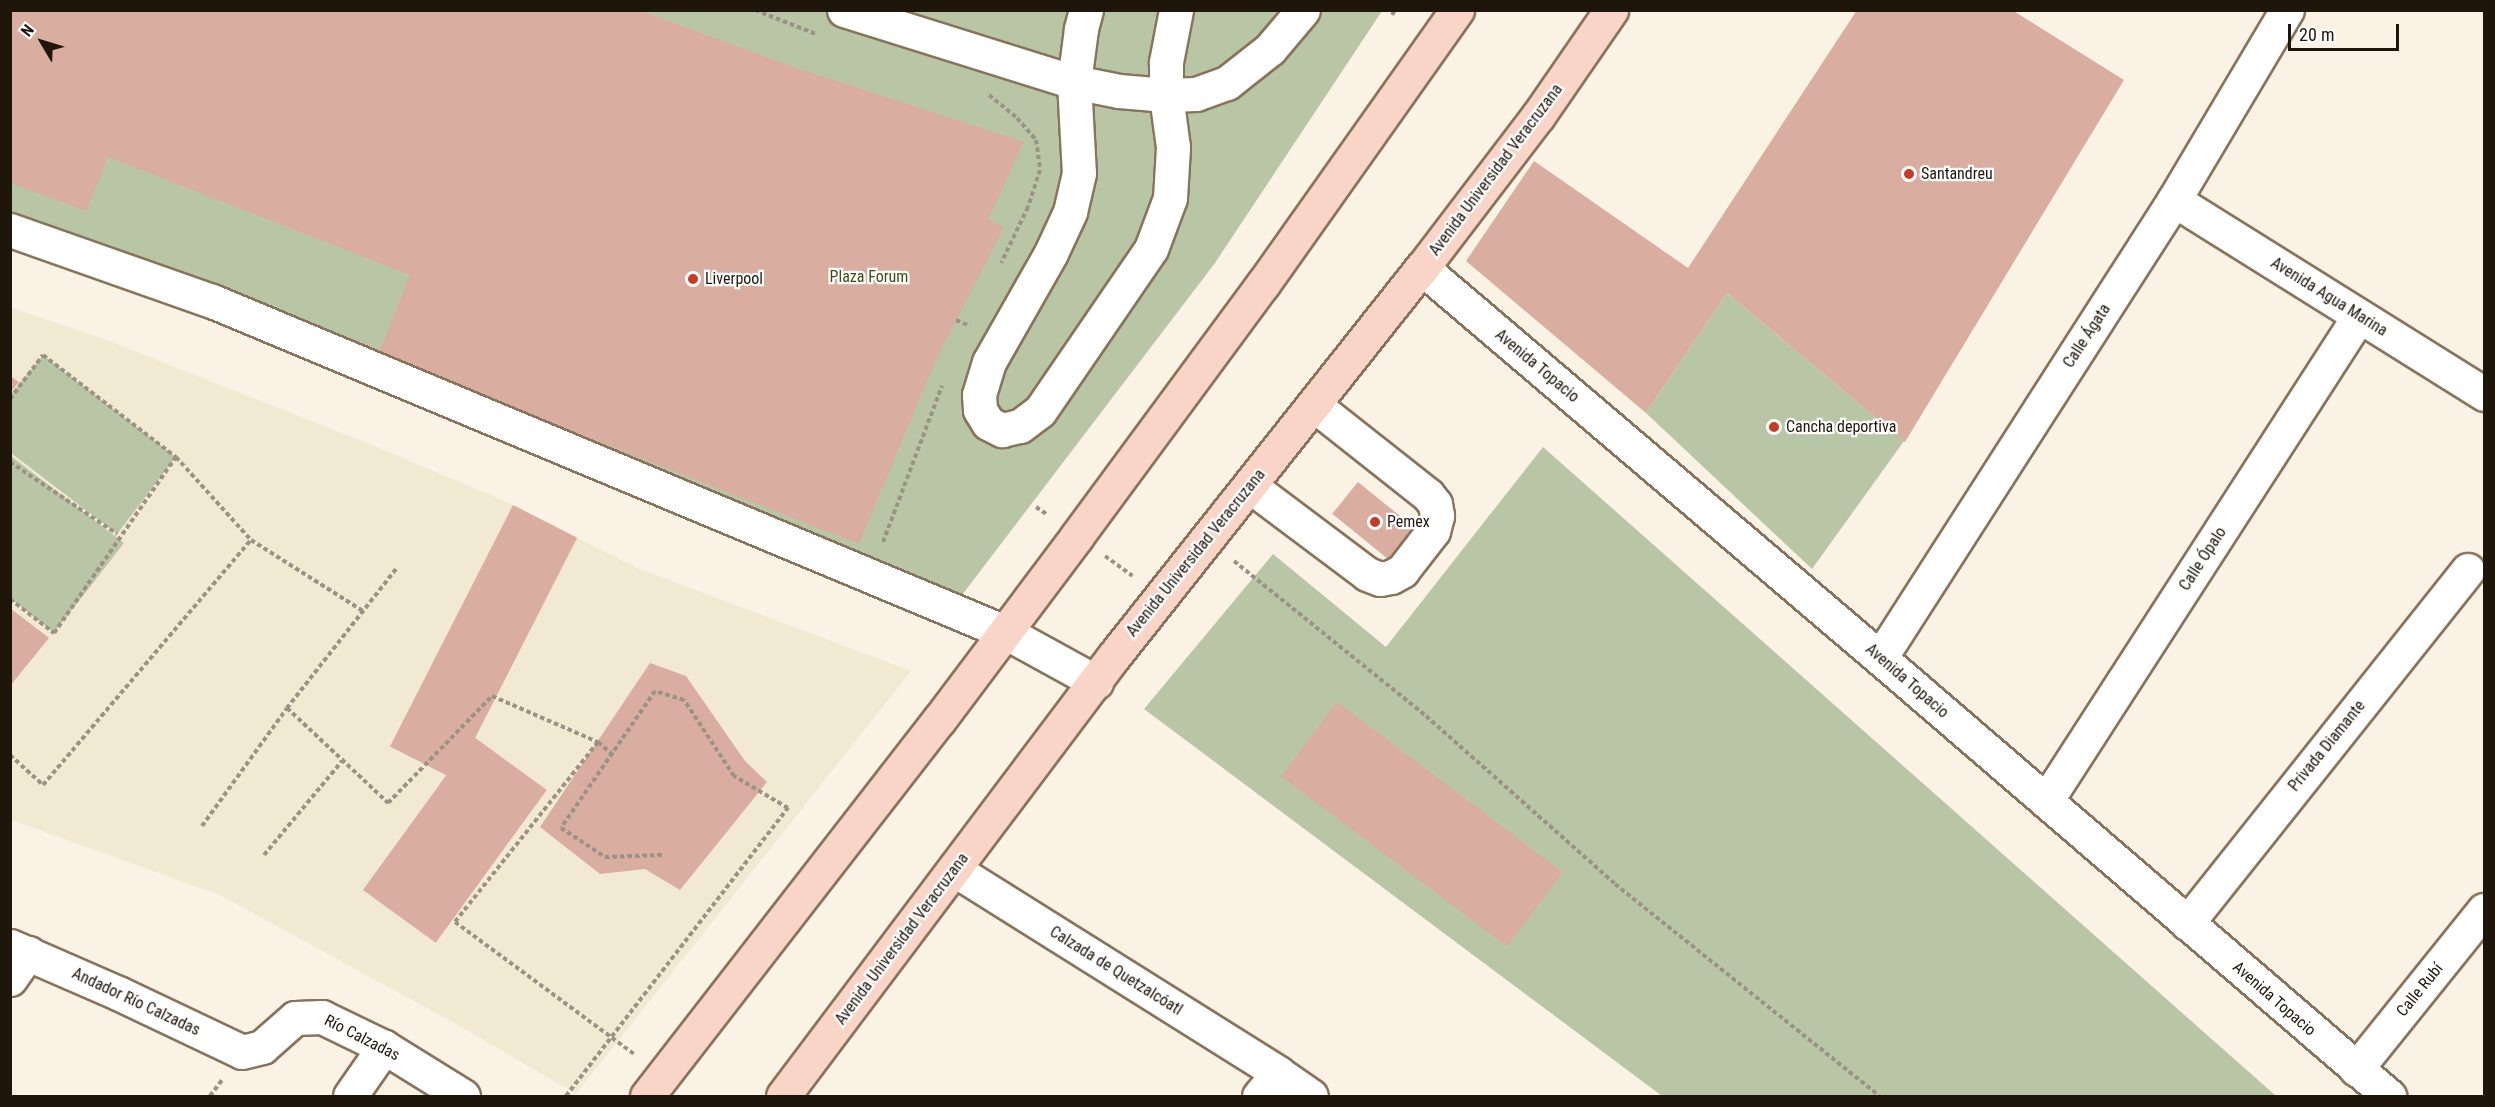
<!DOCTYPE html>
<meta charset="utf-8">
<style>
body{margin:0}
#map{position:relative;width:2495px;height:1107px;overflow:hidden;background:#fbf2e6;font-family:"Roboto Condensed",sans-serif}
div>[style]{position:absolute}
.education>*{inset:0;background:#f2e9d3}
.green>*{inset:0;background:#b9c6a5}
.building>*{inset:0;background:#daada1;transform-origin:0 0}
.path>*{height:4px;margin-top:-2px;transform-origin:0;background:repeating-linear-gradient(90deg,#9b9286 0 4.5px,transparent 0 7.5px)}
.roads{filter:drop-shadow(2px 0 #89745b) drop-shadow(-2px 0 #89745b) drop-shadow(0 2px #89745b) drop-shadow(0 -2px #89745b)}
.minor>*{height:33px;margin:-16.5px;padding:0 16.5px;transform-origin:16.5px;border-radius:16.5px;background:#fff}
.major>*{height:33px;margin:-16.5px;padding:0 16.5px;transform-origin:16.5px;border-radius:16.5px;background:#f8d5c6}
.dots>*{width:16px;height:16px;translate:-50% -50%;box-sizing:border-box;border:3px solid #fff;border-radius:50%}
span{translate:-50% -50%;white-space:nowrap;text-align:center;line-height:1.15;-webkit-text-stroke:4.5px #fff;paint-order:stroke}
.street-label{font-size:16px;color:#1e160b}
.poi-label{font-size:16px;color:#1e160b}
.left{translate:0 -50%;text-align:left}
.park-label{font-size:16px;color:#3b4d12}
.frame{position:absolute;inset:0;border:12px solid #1e160b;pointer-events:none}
.north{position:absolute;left:12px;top:12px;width:60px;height:60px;-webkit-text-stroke:4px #fff;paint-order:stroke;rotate:308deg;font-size:16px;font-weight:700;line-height:24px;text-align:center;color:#1e160b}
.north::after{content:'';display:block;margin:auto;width:21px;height:27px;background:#1e160b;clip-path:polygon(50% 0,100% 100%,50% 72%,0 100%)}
.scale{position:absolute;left:2288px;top:24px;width:111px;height:27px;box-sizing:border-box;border:3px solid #1e160b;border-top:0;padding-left:8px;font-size:18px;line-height:21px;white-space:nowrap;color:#1e160b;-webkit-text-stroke:4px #fff;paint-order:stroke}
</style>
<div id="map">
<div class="education">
<i style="clip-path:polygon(10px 307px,112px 342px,379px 448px,507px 502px,637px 568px,911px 671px,576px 1094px,458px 1025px,220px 895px,11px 820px)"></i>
</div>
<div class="green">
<i style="clip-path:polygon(10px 11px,1382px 11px,1215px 263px,962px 595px,11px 248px)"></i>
<i style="clip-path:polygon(1727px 293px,1904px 441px,1812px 569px,1646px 413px)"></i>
<i style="clip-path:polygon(43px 355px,176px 457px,117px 534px,11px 453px,11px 394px)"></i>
<i style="clip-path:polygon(1543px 447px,2276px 1096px,1662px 1096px,1144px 709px,1273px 554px,1386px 647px)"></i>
<i style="clip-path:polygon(11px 456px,124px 543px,54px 633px,11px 599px)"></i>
</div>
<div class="building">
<i style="clip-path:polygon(10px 10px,638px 10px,791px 66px,1024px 142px,988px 219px,1004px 227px,937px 357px,859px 544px,378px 355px,410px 275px,108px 157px,86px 211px,10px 183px)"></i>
<i style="clip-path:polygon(1857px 10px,2012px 10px,2124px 80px,1905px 442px,1727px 293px,1646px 413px,1466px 261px,1534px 161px,1688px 268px)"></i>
<i style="clip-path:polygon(10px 376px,19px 382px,10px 393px)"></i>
<i style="left:1358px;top:482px;width:77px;height:41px;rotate:39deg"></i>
<i style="left:513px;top:505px;width:72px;height:271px;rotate:27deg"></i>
<i style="clip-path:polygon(10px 608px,49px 638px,10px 686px)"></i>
<i style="clip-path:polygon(650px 663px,686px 676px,745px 761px,767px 782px,680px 890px,645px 869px,600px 874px,540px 827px)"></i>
<i style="left:1337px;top:702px;width:283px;height:93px;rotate:37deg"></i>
<i style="left:474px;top:737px;width:90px;height:189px;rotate:36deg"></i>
</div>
<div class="path">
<i style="left:755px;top:10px;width:66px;rotate:21.5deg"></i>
<i style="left:1392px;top:15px;width:6px;rotate:-59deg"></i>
<i style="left:989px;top:95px;width:36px;rotate:39deg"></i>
<i style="left:1017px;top:118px;width:29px;rotate:49deg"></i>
<i style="left:1036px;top:140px;width:30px;rotate:82deg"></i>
<i style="left:1040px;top:170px;width:39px;rotate:108deg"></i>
<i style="left:1028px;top:207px;width:62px;rotate:115.7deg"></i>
<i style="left:956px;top:320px;width:15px;rotate:23deg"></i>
<i style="left:10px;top:399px;width:55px;rotate:-53.1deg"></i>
<i style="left:43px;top:355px;width:168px;rotate:37.5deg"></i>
<i style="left:176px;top:457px;width:112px;rotate:47.9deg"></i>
<i style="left:251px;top:540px;width:133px;rotate:32.4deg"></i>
<i style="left:10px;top:462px;width:129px;rotate:33.9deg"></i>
<i style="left:1036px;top:507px;width:14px;rotate:34deg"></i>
<i style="left:883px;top:542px;width:167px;rotate:-69.3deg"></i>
<i style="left:1105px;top:556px;width:34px;rotate:36deg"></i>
<i style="left:1234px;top:561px;width:247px;rotate:38.9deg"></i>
<i style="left:1426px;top:716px;width:253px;rotate:41.6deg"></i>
<i style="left:1615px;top:884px;width:339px;rotate:38.7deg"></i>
<i style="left:396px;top:569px;width:177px;rotate:128.1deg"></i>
<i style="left:287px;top:708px;width:139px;rotate:43.2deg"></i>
<i style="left:388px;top:803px;width:149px;rotate:-45.8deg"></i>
<i style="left:492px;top:696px;width:116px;rotate:23.5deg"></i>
<i style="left:598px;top:742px;width:18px;rotate:41deg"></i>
<i style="left:10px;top:599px;width:56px;rotate:37.7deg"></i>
<i style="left:54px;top:633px;width:214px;rotate:-55.3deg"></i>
<i style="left:598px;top:742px;width:230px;rotate:128.5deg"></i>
<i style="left:455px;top:922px;width:222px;rotate:36.4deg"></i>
<i style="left:10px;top:755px;width:45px;rotate:42.3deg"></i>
<i style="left:43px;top:785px;width:321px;rotate:-49.7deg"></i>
<i style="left:202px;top:826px;width:145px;rotate:-54.2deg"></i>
<i style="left:264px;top:855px;width:122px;rotate:-50.3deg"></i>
<i style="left:210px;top:1096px;width:20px;rotate:-53deg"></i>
<i style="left:566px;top:1096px;width:364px;rotate:-52.4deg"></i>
<i style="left:788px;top:808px;width:63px;rotate:-149.3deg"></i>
<i style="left:734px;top:776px;width:91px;rotate:-123.3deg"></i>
<i style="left:684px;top:700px;width:30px;rotate:-163deg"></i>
<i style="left:655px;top:691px;width:166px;rotate:124.5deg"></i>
<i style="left:561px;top:828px;width:53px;rotate:33.4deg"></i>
<i style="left:605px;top:857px;width:57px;rotate:-2deg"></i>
</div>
<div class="roads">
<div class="minor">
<i style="left:844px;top:10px;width:241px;rotate:17.4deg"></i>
<i style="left:1074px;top:82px;width:46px;rotate:11.3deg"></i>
<i style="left:1119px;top:91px;width:47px;rotate:4.9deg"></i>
<i style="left:1166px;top:95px;width:30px;rotate:-2deg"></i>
<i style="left:1196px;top:94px;width:33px;rotate:-20deg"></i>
<i style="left:1227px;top:83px;width:55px;rotate:-38.3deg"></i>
<i style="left:1270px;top:49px;width:51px;rotate:-49.8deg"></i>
<i style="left:1086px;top:10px;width:20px;rotate:105deg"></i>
<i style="left:1081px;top:29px;width:53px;rotate:97.5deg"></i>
<i style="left:1074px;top:82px;width:91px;rotate:86.9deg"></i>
<i style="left:1079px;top:173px;width:40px;rotate:103deg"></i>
<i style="left:1070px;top:212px;width:45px;rotate:114.9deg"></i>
<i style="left:1051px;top:253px;width:125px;rotate:119.6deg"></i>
<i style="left:989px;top:362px;width:34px;rotate:107deg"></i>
<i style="left:979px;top:395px;width:15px;rotate:86deg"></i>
<i style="left:980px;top:410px;width:15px;rotate:58deg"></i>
<i style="left:988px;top:423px;width:16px;rotate:27deg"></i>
<i style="left:1002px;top:430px;width:18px;rotate:-13deg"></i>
<i style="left:1020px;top:426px;width:25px;rotate:-37deg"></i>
<i style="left:1040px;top:411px;width:196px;rotate:-55.6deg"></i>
<i style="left:1151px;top:249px;width:54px;rotate:-69.6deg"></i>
<i style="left:1170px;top:198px;width:51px;rotate:-86.6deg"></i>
<i style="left:1173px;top:147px;width:52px;rotate:-97.7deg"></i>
<i style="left:1166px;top:95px;width:33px;rotate:-90deg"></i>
<i style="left:1166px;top:62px;width:53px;rotate:-79.1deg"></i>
<i style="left:2174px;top:200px;width:366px;rotate:32deg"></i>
<i style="left:10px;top:230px;width:214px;rotate:19.4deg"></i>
<i style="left:212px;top:301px;width:859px;rotate:22.66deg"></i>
<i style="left:1005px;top:632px;width:104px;rotate:28.8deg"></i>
<i style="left:1422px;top:268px;width:602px;rotate:40.42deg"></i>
<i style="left:1880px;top:658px;width:672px;rotate:40.71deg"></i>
<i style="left:1250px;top:486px;width:146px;rotate:36.9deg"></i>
<i style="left:1367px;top:574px;width:14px;rotate:21deg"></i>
<i style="left:1380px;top:579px;width:11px;rotate:-10deg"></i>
<i style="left:1391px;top:577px;width:13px;rotate:-29deg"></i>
<i style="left:1402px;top:571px;width:51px;rotate:-52.2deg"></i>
<i style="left:1433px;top:531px;width:16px;rotate:-75deg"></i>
<i style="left:1437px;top:516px;width:12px;rotate:-99deg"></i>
<i style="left:1435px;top:504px;width:11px;rotate:-128deg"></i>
<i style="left:1428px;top:495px;width:145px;rotate:-141.7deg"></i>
<i style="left:1880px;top:658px;width:544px;rotate:-57.3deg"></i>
<i style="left:2174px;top:200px;width:221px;rotate:-59.3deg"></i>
<i style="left:2046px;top:801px;width:577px;rotate:-57.16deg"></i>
<i style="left:955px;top:870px;width:381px;rotate:32.1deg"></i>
<i style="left:1278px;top:1073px;width:40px;rotate:34.9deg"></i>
<i style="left:2187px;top:923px;width:451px;rotate:-51.5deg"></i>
<i style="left:10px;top:946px;width:118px;rotate:23.5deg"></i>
<i style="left:118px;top:993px;width:137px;rotate:25.4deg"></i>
<i style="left:242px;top:1052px;width:21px;rotate:-14deg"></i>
<i style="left:262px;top:1047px;width:44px;rotate:-41.3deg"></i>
<i style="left:295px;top:1018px;width:27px;rotate:-2deg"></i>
<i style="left:322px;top:1017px;width:69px;rotate:25.8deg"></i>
<i style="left:384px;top:1047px;width:93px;rotate:31.8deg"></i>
<i style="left:10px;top:979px;width:32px;rotate:-55deg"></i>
<i style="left:2356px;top:1069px;width:204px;rotate:-51.2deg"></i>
<i style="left:350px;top:1096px;width:60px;rotate:-55.2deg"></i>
<i style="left:1259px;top:1096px;width:30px;rotate:-50deg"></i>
</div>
<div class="major">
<i style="left:647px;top:1096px;width:476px;rotate:-52.2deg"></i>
<i style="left:939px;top:720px;width:230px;rotate:-53.1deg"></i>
<i style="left:1077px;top:536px;width:313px;rotate:-53.6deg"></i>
<i style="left:1263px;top:284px;width:336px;rotate:-54.7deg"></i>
<i style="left:783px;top:1096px;width:551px;rotate:-53.05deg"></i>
<i style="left:1114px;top:656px;width:495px;rotate:-51.6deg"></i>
<i style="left:1422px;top:268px;width:191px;rotate:-52.7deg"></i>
<i style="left:1538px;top:116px;width:129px;rotate:-55.4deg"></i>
</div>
</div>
<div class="dots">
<i style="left:1909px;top:174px;background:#c63a26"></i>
<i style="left:693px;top:279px;background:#c63a26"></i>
<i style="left:1774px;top:427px;background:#c63a26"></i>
<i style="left:1375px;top:522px;background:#c63a26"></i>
</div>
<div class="street-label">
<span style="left:1496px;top:170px;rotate:-53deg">Avenida Universidad Veracruzana</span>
<span style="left:2329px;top:297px;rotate:32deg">Avenida Agua Marina</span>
<span style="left:2087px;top:336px;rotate:-57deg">Calle Ágata</span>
<span style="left:1537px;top:366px;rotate:40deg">Avenida Topacio</span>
<span style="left:1196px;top:553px;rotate:-51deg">Avenida Universidad Veracruzana</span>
<span style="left:2203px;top:559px;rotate:-57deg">Calle Ópalo</span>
<span style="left:1907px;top:681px;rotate:41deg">Avenida Topacio</span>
<span style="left:2327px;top:746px;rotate:-51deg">Privada Diamante</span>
<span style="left:902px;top:939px;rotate:-53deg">Avenida Universidad Veracruzana</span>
<span style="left:1116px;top:971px;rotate:32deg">Calzada de Quetzalcóatl</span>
<span style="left:2420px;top:990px;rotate:-51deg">Calle Rubí</span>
<span style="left:2274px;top:999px;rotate:41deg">Avenida Topacio</span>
<span style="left:136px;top:1002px;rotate:25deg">Andador Río Calzadas</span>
<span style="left:362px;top:1038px;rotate:27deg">Río Calzadas</span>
</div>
<div class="poi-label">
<span class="left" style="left:1921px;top:174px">Santandreu</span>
<span class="left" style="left:705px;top:279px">Liverpool</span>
<span class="left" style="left:1786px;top:427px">Cancha deportiva</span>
<span class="left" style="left:1387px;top:522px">Pemex</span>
</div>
<div class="park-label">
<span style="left:869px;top:277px">Plaza Forum</span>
</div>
<div class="frame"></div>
<div class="north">N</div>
<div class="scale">20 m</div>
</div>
